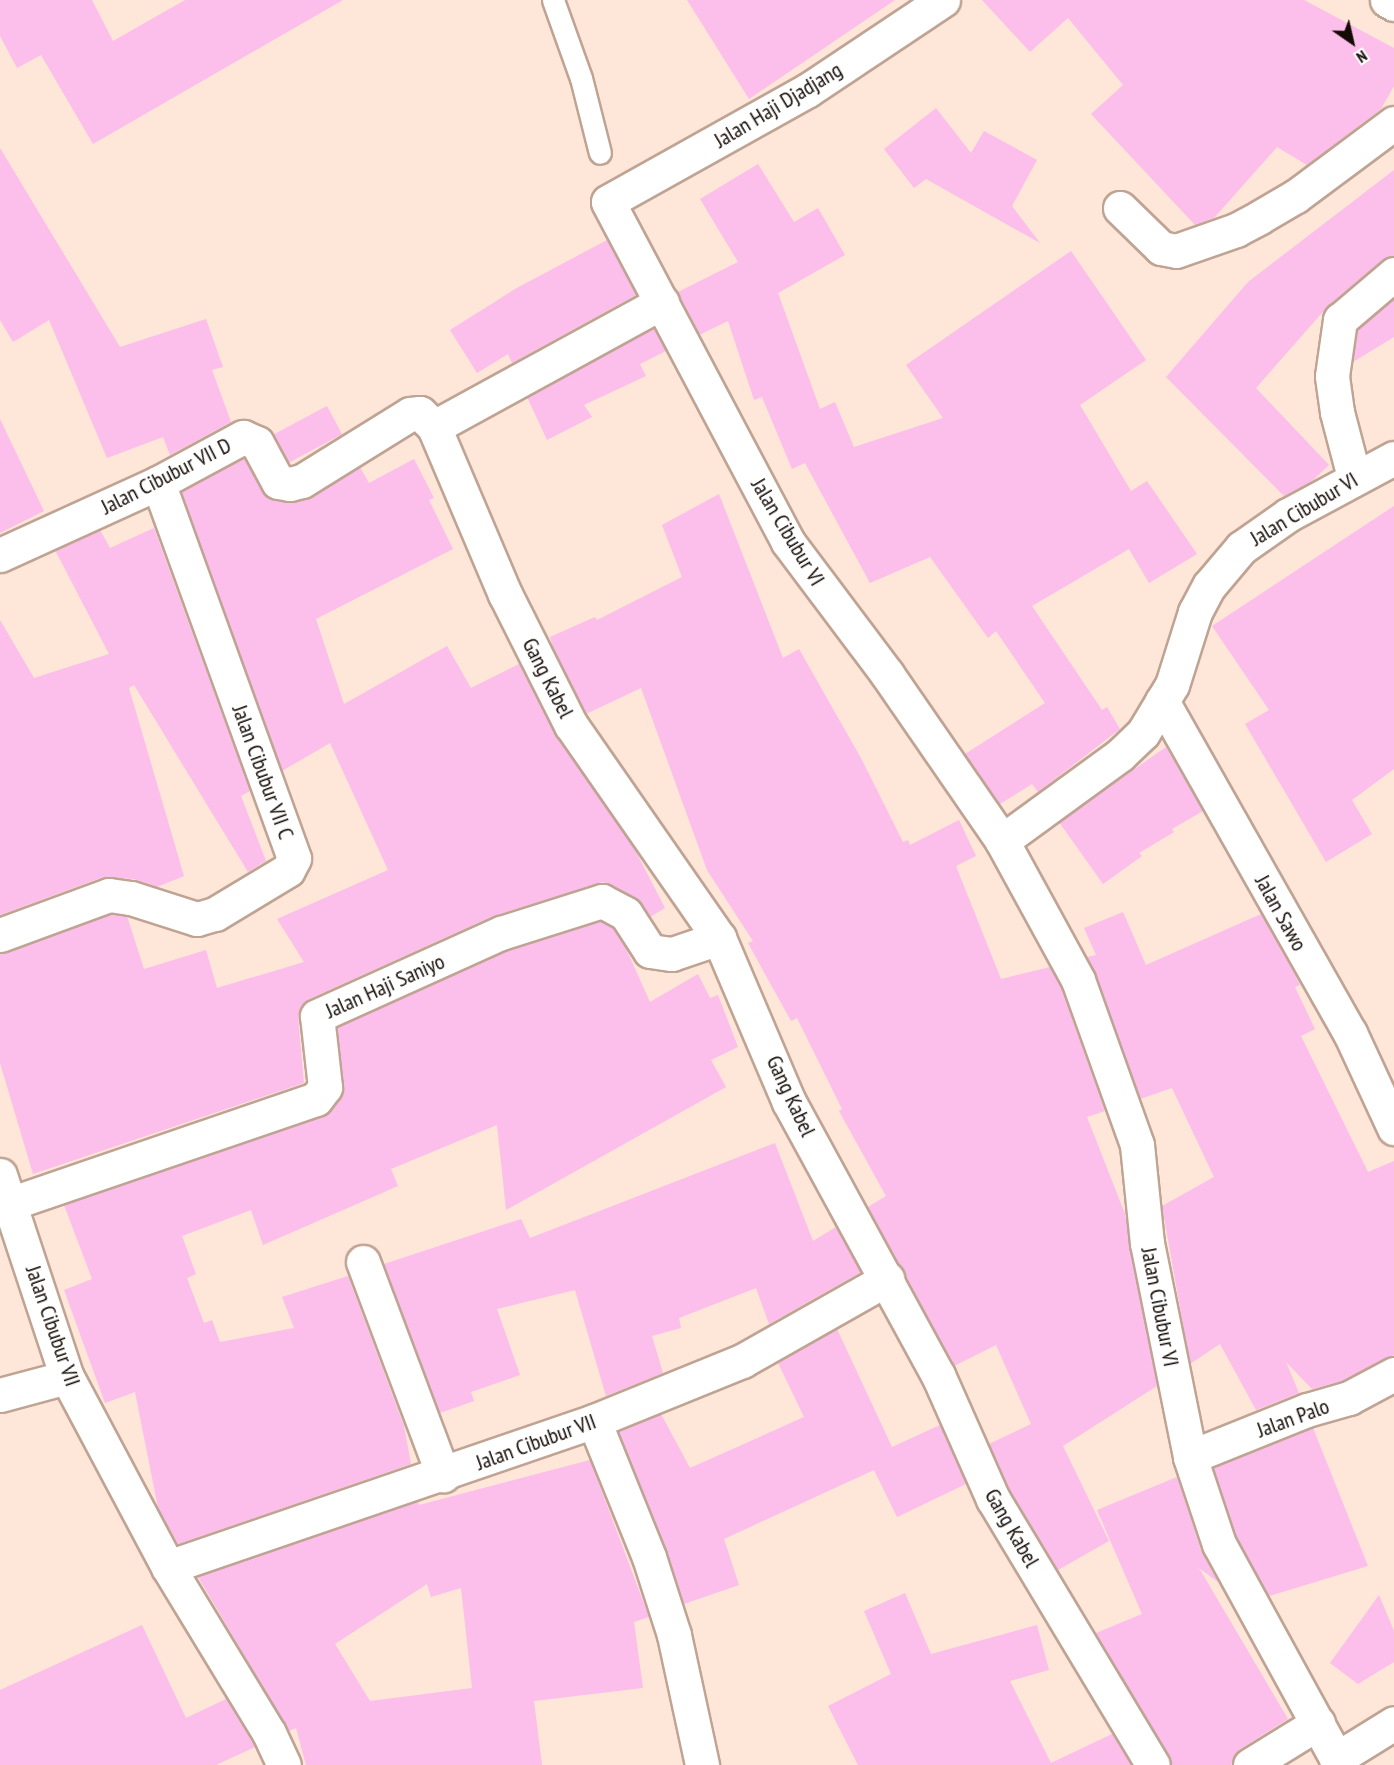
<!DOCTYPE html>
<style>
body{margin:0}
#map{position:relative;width:1394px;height:1765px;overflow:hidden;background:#fee6d9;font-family:"PT Sans Narrow",sans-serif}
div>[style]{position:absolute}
.building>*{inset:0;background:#fcbeea;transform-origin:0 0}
.roads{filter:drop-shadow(2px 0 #bfa393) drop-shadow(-2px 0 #bfa393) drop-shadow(0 2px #bfa393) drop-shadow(0 -2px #bfa393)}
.service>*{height:21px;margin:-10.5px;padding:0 10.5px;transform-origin:10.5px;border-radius:10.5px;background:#fff}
.minor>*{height:33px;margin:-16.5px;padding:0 16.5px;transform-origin:16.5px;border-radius:16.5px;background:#fff}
.tertiary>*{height:33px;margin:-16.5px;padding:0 16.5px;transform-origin:16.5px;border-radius:16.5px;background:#fff}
span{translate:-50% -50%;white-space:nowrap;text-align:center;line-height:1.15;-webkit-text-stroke:4.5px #fff;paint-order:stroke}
.street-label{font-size:22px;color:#140b06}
.north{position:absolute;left:1322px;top:12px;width:60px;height:60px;-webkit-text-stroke:4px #fff;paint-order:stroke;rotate:146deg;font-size:16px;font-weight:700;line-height:24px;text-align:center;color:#140b06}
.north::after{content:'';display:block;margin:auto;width:21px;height:27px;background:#140b06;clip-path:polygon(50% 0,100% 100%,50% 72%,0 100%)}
</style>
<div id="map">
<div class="building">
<i style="clip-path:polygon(0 0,92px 0,113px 41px,185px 0,343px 0,93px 144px,41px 55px,17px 68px,0 36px)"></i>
<i style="clip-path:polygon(687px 0,895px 0,749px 99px)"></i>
<i style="clip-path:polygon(982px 0,1304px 0,1394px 48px,1394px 86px,1381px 109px,1307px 165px,1277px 147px,1214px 218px,1195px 225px,1091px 114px,1123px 85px,1068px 18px,1030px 52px)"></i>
<i style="clip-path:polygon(936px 108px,971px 153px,984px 131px,1037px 160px,1012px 206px,1040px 243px,926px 179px,914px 188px,884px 149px)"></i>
<i style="clip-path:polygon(0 148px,120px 347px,206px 319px,223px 367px,212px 370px,231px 422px,170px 455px,163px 437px,107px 458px,49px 320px,13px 342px,0 320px)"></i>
<i style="clip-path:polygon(758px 164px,794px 222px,818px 208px,845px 255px,778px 293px,820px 409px,835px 402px,854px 447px,943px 418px,906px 365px,1071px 251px,1146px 360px,1080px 405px,1131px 491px,1147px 481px,1197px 554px,1149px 583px,1129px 549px,1032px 606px,1102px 710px,1107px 707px,1120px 729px,1038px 792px,1032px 784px,1000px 804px,965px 754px,1045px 703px,996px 631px,988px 638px,930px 557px,870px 583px,805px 463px,792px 469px,762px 397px,754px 400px,728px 321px,699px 335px,680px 297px,678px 292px,738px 262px,700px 199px)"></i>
<i style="clip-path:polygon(1394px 170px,1394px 256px,1382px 260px,1328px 306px,1256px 388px,1329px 465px,1312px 481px,1284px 496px,1166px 377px,1248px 282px)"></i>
<i style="clip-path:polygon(607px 240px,636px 295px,512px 363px,508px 354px,477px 373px,450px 330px,515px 289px)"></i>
<i style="clip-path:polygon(1394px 299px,1394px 337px,1353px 362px,1358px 330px)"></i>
<i style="clip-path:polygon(654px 328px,666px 351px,640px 364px,646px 376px,584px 405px,592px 417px,547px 440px,527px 397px)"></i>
<i style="left:327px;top:406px;width:32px;height:61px;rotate:62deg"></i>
<i style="clip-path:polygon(0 419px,44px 511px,0 533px)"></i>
<i style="clip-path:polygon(244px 458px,267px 497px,287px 503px,312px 497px,360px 467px,369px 483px,414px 459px,434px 498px,429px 500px,453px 549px,316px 619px,344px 704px,447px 646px,471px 688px,519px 664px,556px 736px,634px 848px,665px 908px,650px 917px,635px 898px,603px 882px,493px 916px,309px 999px,301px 1006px,298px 1017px,304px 1083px,33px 1174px,0 1063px,0 953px,111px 914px,127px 916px,144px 969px,206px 950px,217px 988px,304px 962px,277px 919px,388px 870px,330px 743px,282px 771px,188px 512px,182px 491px)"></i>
<i style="clip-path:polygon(719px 494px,783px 658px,799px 649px,862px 760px,903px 842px,908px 840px,910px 845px,959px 820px,976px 856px,956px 866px,1001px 979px,1050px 967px,1061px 988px,1105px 1111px,1087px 1117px,1125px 1214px,1157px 1386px,1063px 1446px,1109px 1541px,1058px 1570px,1010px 1490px,989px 1444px,1031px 1424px,996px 1345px,954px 1366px,868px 1207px,886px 1196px,839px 1111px,842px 1109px,797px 1018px,791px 1021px,748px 943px,753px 941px,707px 870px,641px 688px,586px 714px,553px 647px,550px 637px,595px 617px,597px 620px,682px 577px,662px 525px)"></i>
<i style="clip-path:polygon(1394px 506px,1394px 769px,1352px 800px,1372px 834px,1326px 862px,1245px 724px,1269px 710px,1212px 626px)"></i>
<i style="clip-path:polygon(154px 528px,250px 791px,241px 796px,266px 861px,248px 872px,134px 685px,129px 688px,184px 876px,157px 887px,134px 879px,103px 877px,0 915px,0 620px,34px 678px,109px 654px,55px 550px,100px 530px,110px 548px)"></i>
<i style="clip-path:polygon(1166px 747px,1203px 811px,1172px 829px,1174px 832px,1139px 853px,1142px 856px,1103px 884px,1059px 822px)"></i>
<i style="clip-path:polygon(1123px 912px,1146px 965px,1261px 914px,1295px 975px,1300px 985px,1295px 987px,1315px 1029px,1301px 1036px,1368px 1172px,1394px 1161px,1394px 1355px,1342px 1381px,1312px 1389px,1286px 1362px,1299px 1393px,1256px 1410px,1220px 1344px,1190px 1364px,1162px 1206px,1214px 1177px,1172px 1088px,1140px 1099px,1087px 957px,1096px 955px,1084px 928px)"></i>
<i style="clip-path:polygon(600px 921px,613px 928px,627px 951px,650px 1002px,698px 974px,710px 998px,718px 995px,738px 1047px,711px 1060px,726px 1087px,506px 1210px,497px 1125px,391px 1169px,398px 1186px,263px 1245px,251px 1210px,182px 1236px,196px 1274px,187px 1278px,204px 1323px,212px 1320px,220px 1342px,294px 1328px,282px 1297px,348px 1276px,404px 1426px,411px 1464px,178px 1544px,158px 1508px,135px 1392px,105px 1403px,64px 1290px,92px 1279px,64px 1205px,323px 1116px,340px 1098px,344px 1086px,337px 1027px,508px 951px)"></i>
<i style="clip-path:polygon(775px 1143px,813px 1241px,836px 1227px,861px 1272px,769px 1324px,756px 1288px,679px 1318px,681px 1328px,652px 1336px,663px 1373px,606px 1396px,575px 1290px,497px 1309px,520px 1375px,471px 1392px,474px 1401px,440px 1413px,384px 1264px,521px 1219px,530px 1238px)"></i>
<i style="clip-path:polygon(837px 1329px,892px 1447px,940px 1425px,966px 1484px,897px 1517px,874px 1470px,724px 1539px,739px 1585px,684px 1604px,618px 1431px,661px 1414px,690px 1468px,804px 1417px,778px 1363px)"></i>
<i style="clip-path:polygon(1313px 1428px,1368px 1566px,1269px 1596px,1236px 1536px,1213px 1468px)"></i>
<i style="clip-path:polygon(evenodd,590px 1460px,649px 1617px,634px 1622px,643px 1688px,534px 1701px,542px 1765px,306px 1765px,296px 1728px,289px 1731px,198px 1577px,418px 1501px,419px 1505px,590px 1460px,427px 1584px,431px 1597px,461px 1588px,472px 1688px,370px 1701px,335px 1644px,427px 1584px)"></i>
<i style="clip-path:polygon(1177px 1477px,1201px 1550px,1218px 1582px,1199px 1568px,1288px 1719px,1240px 1749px,1231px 1765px,1172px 1765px,1096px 1633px,1142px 1614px,1097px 1510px)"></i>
<i style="clip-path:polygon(905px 1593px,931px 1654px,1037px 1625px,1049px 1670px,1010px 1681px,1051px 1763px,1112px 1734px,1131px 1765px,858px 1765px,828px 1706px,891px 1674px,864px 1611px)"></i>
<i style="clip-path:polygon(1379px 1595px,1394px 1631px,1394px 1662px,1358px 1684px,1330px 1663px)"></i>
<i style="clip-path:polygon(142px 1625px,186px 1718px,226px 1699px,255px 1747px,216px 1765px,0 1765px,0 1690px)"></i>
</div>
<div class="roads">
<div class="service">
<i style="left:553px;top:0;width:83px;rotate:70.3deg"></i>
<i style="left:581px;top:78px;width:77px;rotate:75.8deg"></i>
</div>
<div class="minor">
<i style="left:943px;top:0;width:162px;rotate:146.3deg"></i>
<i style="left:808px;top:90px;width:229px;rotate:150.8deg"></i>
<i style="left:608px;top:202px;width:385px;rotate:62.1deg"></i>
<i style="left:788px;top:542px;width:165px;rotate:53.1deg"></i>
<i style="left:887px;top:674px;width:203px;rotate:55.4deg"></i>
<i style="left:1002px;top:841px;width:158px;rotate:61.3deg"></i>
<i style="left:1078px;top:980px;width:175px;rotate:70.3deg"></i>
<i style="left:1137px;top:1145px;width:99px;rotate:84.2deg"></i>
<i style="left:1147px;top:1243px;width:218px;rotate:78.6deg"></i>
<i style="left:1190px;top:1457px;width:92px;rotate:71.6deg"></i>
<i style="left:1219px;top:1544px;width:252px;rotate:61.3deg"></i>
<i style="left:1120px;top:208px;width:57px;rotate:44.3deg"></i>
<i style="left:1161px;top:248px;width:15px;rotate:11deg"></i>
<i style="left:1176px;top:251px;width:64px;rotate:-19.3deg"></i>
<i style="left:1236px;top:230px;width:27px;rotate:-28deg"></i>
<i style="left:1260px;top:217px;width:42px;rotate:-30.3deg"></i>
<i style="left:1296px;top:196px;width:122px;rotate:-36.7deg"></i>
<i style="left:434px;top:427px;width:260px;rotate:-28.7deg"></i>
<i style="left:1354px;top:477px;width:67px;rotate:-104.7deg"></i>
<i style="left:1337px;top:412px;width:36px;rotate:-98deg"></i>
<i style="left:1332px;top:376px;width:57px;rotate:-81.9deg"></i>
<i style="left:1340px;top:320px;width:71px;rotate:-40.4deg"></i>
<i style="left:0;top:555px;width:174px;rotate:-24.5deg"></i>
<i style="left:158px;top:483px;width:97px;rotate:-28.4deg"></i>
<i style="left:243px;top:437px;width:15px;rotate:23deg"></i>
<i style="left:257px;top:443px;width:44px;rotate:61.7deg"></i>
<i style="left:278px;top:482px;width:12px;rotate:9deg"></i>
<i style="left:290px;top:484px;width:12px;rotate:-14deg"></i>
<i style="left:302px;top:481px;width:127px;rotate:-31.8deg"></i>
<i style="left:410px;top:414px;width:10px;rotate:-6deg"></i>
<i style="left:420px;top:413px;width:20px;rotate:45deg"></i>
<i style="left:434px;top:427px;width:181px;rotate:67deg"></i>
<i style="left:505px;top:594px;width:147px;rotate:63.3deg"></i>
<i style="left:571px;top:725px;width:259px;rotate:55.2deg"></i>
<i style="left:719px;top:938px;width:178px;rotate:66.9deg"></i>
<i style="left:789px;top:1102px;width:311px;rotate:61.4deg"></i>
<i style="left:938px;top:1375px;width:136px;rotate:66.1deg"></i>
<i style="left:993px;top:1499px;width:310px;rotate:59deg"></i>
<i style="left:1162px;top:701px;width:382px;rotate:60.5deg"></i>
<i style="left:1350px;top:1033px;width:105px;rotate:65.1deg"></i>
<i style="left:1002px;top:841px;width:146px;rotate:-36.1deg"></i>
<i style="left:1120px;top:755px;width:32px;rotate:-44deg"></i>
<i style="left:1143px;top:733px;width:56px;rotate:-58.9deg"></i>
<i style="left:1172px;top:685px;width:77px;rotate:-72.5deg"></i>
<i style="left:1195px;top:612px;width:30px;rotate:-62deg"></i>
<i style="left:1209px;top:586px;width:50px;rotate:-49.9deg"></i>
<i style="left:1241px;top:548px;width:57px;rotate:-35.1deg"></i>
<i style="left:1288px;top:515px;width:120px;rotate:-28.3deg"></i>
<i style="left:0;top:935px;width:116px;rotate:-20.2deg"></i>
<i style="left:109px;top:895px;width:22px;rotate:8deg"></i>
<i style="left:131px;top:898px;width:69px;rotate:17.7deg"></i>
<i style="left:197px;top:919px;width:19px;rotate:-16deg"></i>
<i style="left:215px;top:914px;width:85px;rotate:-31.1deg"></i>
<i style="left:288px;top:870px;width:13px;rotate:-63deg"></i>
<i style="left:294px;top:858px;width:399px;rotate:-109.9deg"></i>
<i style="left:0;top:1175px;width:213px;rotate:71.7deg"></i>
<i style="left:67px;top:1377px;width:215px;rotate:62deg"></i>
<i style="left:168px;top:1567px;width:194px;rotate:58.7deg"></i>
<i style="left:269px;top:1733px;width:35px;rotate:65deg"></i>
<i style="left:9px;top:1204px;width:324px;rotate:-18.9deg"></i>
<i style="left:316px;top:1099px;width:15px;rotate:-53deg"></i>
<i style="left:325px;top:1087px;width:71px;rotate:-96.4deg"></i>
<i style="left:317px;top:1016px;width:202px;rotate:-24.3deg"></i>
<i style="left:501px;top:933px;width:106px;rotate:-17.6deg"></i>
<i style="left:602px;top:901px;width:27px;rotate:28deg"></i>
<i style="left:626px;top:914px;width:44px;rotate:57deg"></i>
<i style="left:650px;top:951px;width:22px;rotate:8deg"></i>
<i style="left:672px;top:954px;width:50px;rotate:-18.8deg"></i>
<i style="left:363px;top:1262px;width:228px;rotate:69.4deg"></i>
<i style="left:0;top:1395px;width:69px;rotate:-15deg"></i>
<i style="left:594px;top:1421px;width:147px;rotate:68deg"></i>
<i style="left:649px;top:1557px;width:82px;rotate:72.2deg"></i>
<i style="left:674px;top:1635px;width:133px;rotate:77.8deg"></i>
<i style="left:1190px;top:1457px;width:126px;rotate:-21.9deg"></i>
<i style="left:1307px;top:1410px;width:44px;rotate:-15.9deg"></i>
<i style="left:1349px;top:1398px;width:51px;rotate:-28.1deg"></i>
<i style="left:168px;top:1567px;width:450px;rotate:-18.9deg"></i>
<i style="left:594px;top:1421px;width:160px;rotate:-22.1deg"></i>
<i style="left:742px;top:1361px;width:167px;rotate:-29.5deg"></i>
<i style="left:1336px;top:1759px;width:68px;rotate:-31.8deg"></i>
<i style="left:1250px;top:1765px;width:80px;rotate:-31.7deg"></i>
</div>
<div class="tertiary">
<i style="left:1387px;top:0;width:8px;rotate:30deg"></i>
</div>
</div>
<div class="street-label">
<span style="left:778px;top:105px;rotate:-31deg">Jalan Haji Djadjang</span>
<span style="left:166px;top:476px;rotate:-27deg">Jalan Cibubur VII D</span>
<span style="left:1304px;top:509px;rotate:-31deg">Jalan Cibubur VI</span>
<span style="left:788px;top:532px;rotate:59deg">Jalan Cibubur VI</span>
<span style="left:548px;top:678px;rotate:63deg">Gang Kabel</span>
<span style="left:263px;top:772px;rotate:70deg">Jalan Cibubur VII C</span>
<span style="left:1281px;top:913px;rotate:61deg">Jalan Sawo</span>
<span style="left:385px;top:986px;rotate:-24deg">Jalan Haji Saniyo</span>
<span style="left:791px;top:1096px;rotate:65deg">Gang Kabel</span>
<span style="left:1160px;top:1307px;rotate:79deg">Jalan Cibubur VI</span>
<span style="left:53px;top:1326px;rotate:71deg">Jalan Cibubur VII</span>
<span style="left:1293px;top:1418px;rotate:-20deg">Jalan Palo</span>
<span style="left:536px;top:1442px;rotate:-20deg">Jalan Cibubur VII</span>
<span style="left:1012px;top:1528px;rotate:60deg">Gang Kabel</span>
</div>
<div class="north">N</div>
</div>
